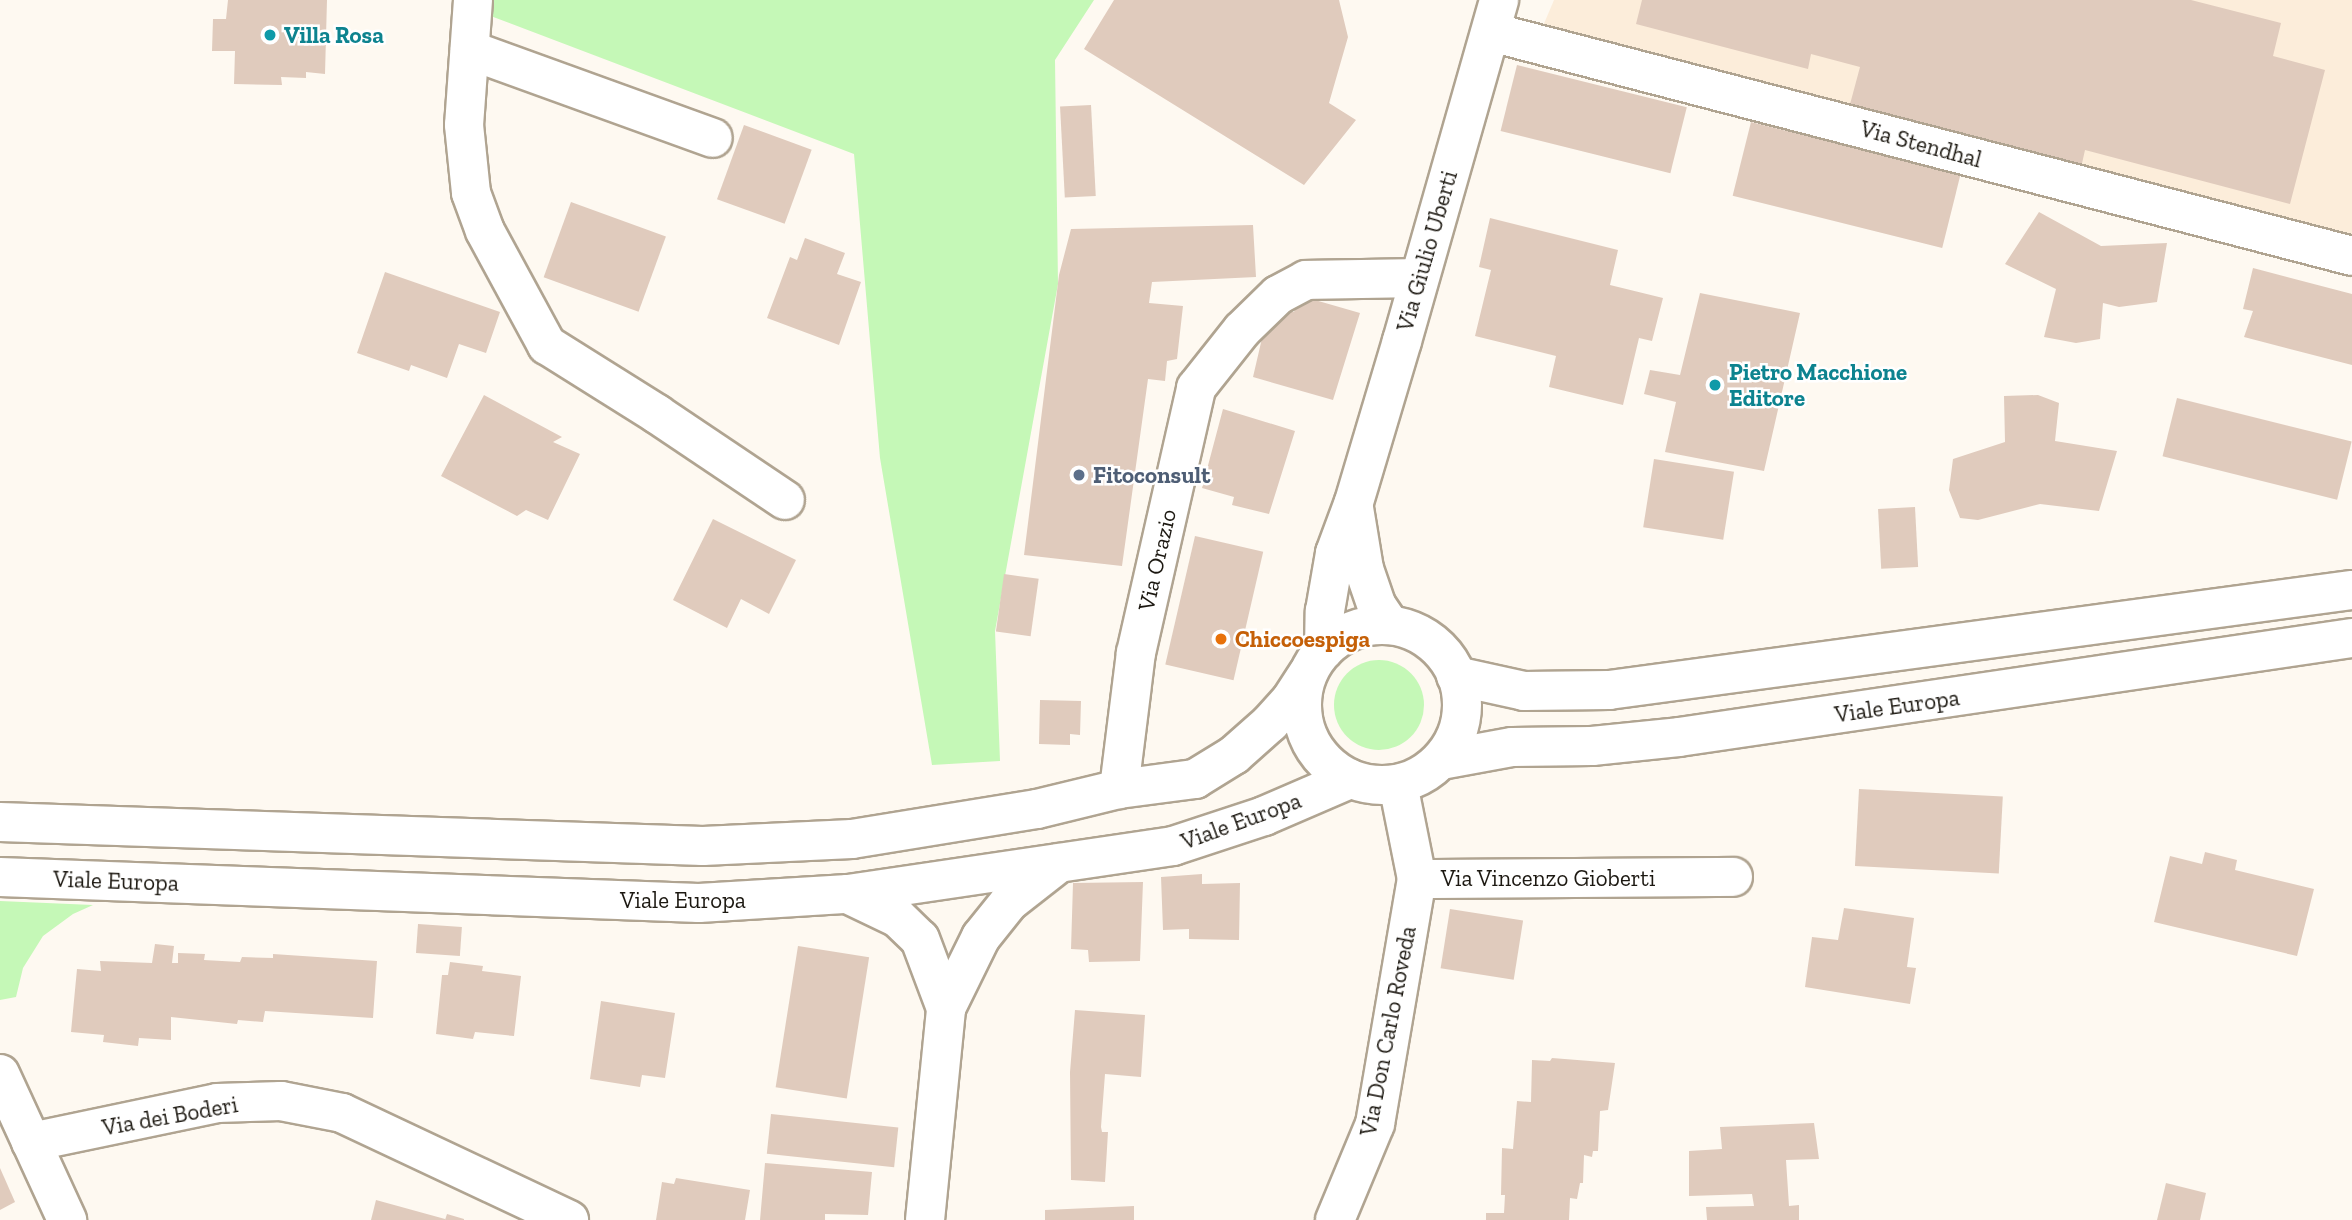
<!DOCTYPE html>
<style>
body{margin:0}
#map{position:relative;width:2352px;height:1220px;overflow:hidden;background:#fef9f1;font-family:"Zilla Slab",serif}
div>[style]{position:absolute}
.industrial>*{inset:0;background:#fcedda}
.green>*{inset:0;background:#c5f8b7}
.round{border-radius:50%}
.building>*{inset:0;background:#e0cbbd;transform-origin:0 0}
.roads{filter:drop-shadow(2px 0 #b0a491) drop-shadow(-2px 0 #b0a491) drop-shadow(0 2px #b0a491) drop-shadow(0 -2px #b0a491)}
.minor>*{height:38px;margin:-19px;padding:0 19px;transform-origin:19px;border-radius:19px;background:#fff}
.minor>.ring{margin:-19px;padding:0;box-sizing:content-box;background:none;border:38px solid #fff;border-radius:50%}
.dots>*{width:19px;height:19px;translate:-50% -50%;box-sizing:border-box;border:4px solid #fff;border-radius:50%}
span{translate:-50% -50%;white-space:nowrap;text-align:center;line-height:1.15;-webkit-text-stroke:5px #fff;paint-order:stroke}
.culture-label{font-size:23px;color:#0d838f;font-weight:700}
.left{translate:0 -50%;text-align:left}
.street-label{font-size:23px;color:#1c1811}
.service-label{font-size:23px;color:#4e5e75;font-weight:700}
.food-label{font-size:23px;color:#c56008;font-weight:700}
</style>
<div id="map">
<div class="industrial">
<i style="clip-path:polygon(1554px 0,2352px 0,2352px 240px,1543px 26px)"></i>
</div>
<div class="green">
<i style="clip-path:polygon(489px 0,1094px 0,1055px 60px,1058px 284px,995px 631px,1000px 761px,932px 765px,880px 458px,854px 154px,488px 15px)"></i>
<i class="round" style="left:1334px;top:660px;width:90px;height:90px"></i>
<i style="clip-path:polygon(0 901px,93px 905px,73px 914px,43px 936px,23px 968px,16px 997px,0 1000px)"></i>
</div>
<div class="building">
<i style="clip-path:polygon(228px 0,327px 0,325px 74px,306px 72px,306px 78px,281px 77px,282px 85px,234px 84px,235px 51px,212px 51px,213px 19px,226px 19px)"></i>
<i style="clip-path:polygon(1114px 0,1339px 0,1348px 37px,1329px 103px,1356px 120px,1304px 185px,1084px 49px)"></i>
<i style="clip-path:polygon(1642px 0,2191px 0,2281px 23px,2273px 56px,2325px 70px,2290px 204px,2085px 150px,2081px 168px,1849px 108px,1860px 67px,1811px 54px,1808px 69px,1636px 24px)"></i>
<i style="left:1517px;top:65px;width:175px;height:68px;rotate:14deg"></i>
<i style="left:1091px;top:105px;width:91px;height:31px;rotate:87deg"></i>
<i style="left:1751px;top:122px;width:216px;height:76px;rotate:14deg"></i>
<i style="left:744px;top:125px;width:72px;height:79px;rotate:20deg"></i>
<i style="left:571px;top:202px;width:101px;height:80px;rotate:20deg"></i>
<i style="clip-path:polygon(2039px 212px,2101px 246px,2167px 243px,2157px 302px,2119px 307px,2103px 303px,2100px 339px,2076px 343px,2044px 337px,2056px 289px,2005px 264px)"></i>
<i style="clip-path:polygon(1490px 218px,1618px 250px,1610px 285px,1663px 298px,1652px 341px,1639px 338px,1623px 405px,1549px 387px,1556px 356px,1475px 336px,1491px 270px,1479px 267px)"></i>
<i style="clip-path:polygon(1253px 225px,1256px 277px,1152px 282px,1149px 303px,1183px 306px,1177px 359px,1167px 361px,1165px 381px,1148px 379px,1122px 566px,1024px 555px,1059px 275px,1071px 229px)"></i>
<i style="clip-path:polygon(805px 238px,845px 253px,837px 274px,861px 282px,839px 345px,767px 318px,790px 257px,797px 260px)"></i>
<i style="clip-path:polygon(2253px 268px,2352px 294px,2352px 365px,2244px 337px,2253px 311px,2243px 309px)"></i>
<i style="clip-path:polygon(385px 272px,500px 312px,486px 353px,459px 344px,447px 378px,411px 365px,409px 371px,357px 353px)"></i>
<i style="clip-path:polygon(1700px 293px,1800px 313px,1764px 471px,1665px 452px,1676px 402px,1644px 394px,1650px 370px,1680px 375px)"></i>
<i style="clip-path:polygon(1301px 296px,1360px 313px,1333px 400px,1253px 377px,1266px 321px,1283px 311px,1294px 312px)"></i>
<i style="clip-path:polygon(484px 395px,562px 437px,553px 442px,580px 454px,548px 520px,526px 510px,517px 516px,441px 476px)"></i>
<i style="clip-path:polygon(2038px 395px,2059px 403px,2055px 441px,2117px 451px,2099px 511px,2040px 504px,1978px 520px,1960px 518px,1949px 490px,1953px 459px,2005px 442px,2004px 396px)"></i>
<i style="left:2177px;top:398px;width:180px;height:60px;rotate:14deg"></i>
<i style="clip-path:polygon(1223px 409px,1295px 431px,1269px 514px,1232px 505px,1234px 497px,1202px 488px)"></i>
<i style="left:1654px;top:459px;width:81px;height:69px;rotate:9deg"></i>
<i style="left:1915px;top:507px;width:60px;height:37px;rotate:87deg"></i>
<i style="clip-path:polygon(713px 519px,796px 560px,769px 614px,741px 599px,727px 628px,673px 600px)"></i>
<i style="left:1195px;top:536px;width:70px;height:132px;rotate:13deg"></i>
<i style="left:1004px;top:574px;width:35px;height:58px;rotate:8deg"></i>
<i style="clip-path:polygon(1040px 700px,1081px 701px,1080px 735px,1070px 734px,1070px 745px,1039px 744px)"></i>
<i style="left:1859px;top:789px;width:144px;height:77px;rotate:3deg"></i>
<i style="clip-path:polygon(2205px 852px,2237px 860px,2235px 870px,2314px 889px,2297px 956px,2154px 922px,2170px 856px,2202px 864px)"></i>
<i style="clip-path:polygon(1202px 874px,1202px 884px,1240px 883px,1239px 940px,1189px 939px,1189px 929px,1163px 930px,1161px 877px)"></i>
<i style="clip-path:polygon(1143px 882px,1140px 961px,1089px 962px,1088px 950px,1071px 949px,1073px 883px)"></i>
<i style="clip-path:polygon(1844px 908px,1914px 918px,1907px 967px,1916px 968px,1910px 1004px,1805px 987px,1812px 937px,1838px 940px)"></i>
<i style="left:1450px;top:909px;width:74px;height:60px;rotate:9deg"></i>
<i style="left:418px;top:924px;width:44px;height:29px;rotate:4deg"></i>
<i style="clip-path:polygon(155px 944px,174px 946px,172px 963px,178px 963px,178px 953px,205px 954px,204px 960px,240px 962px,242px 957px,273px 958px,273px 954px,377px 961px,373px 1018px,265px 1011px,263px 1022px,238px 1020px,237px 1024px,171px 1017px,171px 1040px,139px 1038px,138px 1046px,103px 1042px,104px 1035px,71px 1032px,77px 969px,101px 971px,100px 961px,152px 963px)"></i>
<i style="left:798px;top:946px;width:72px;height:143px;rotate:9deg"></i>
<i style="clip-path:polygon(450px 962px,483px 966px,482px 971px,521px 976px,514px 1036px,475px 1032px,473px 1039px,436px 1034px,442px 975px,448px 975px)"></i>
<i style="clip-path:polygon(601px 1001px,675px 1013px,665px 1078px,642px 1075px,640px 1087px,590px 1079px)"></i>
<i style="clip-path:polygon(1075px 1010px,1145px 1015px,1141px 1077px,1105px 1074px,1101px 1127px,1102px 1132px,1108px 1132px,1105px 1182px,1071px 1180px,1070px 1072px)"></i>
<i style="clip-path:polygon(1552px 1058px,1615px 1063px,1608px 1110px,1600px 1111px,1598px 1151px,1593px 1151px,1592px 1157px,1584px 1155px,1583px 1183px,1580px 1183px,1577px 1199px,1570px 1198px,1569px 1220px,1486px 1220px,1486px 1213px,1504px 1213px,1505px 1195px,1501px 1195px,1502px 1148px,1513px 1149px,1517px 1101px,1531px 1102px,1532px 1060px,1550px 1061px)"></i>
<i style="left:771px;top:1114px;width:128px;height:40px;rotate:6deg"></i>
<i style="clip-path:polygon(1814px 1123px,1819px 1159px,1786px 1160px,1789px 1206px,1799px 1205px,1799px 1220px,1707px 1220px,1706px 1207px,1754px 1206px,1752px 1194px,1689px 1196px,1689px 1151px,1722px 1149px,1720px 1127px)"></i>
<i style="clip-path:polygon(765px 1163px,872px 1172px,868px 1215px,825px 1214px,825px 1220px,760px 1220px)"></i>
<i style="clip-path:polygon(0 1168px,15px 1202px,0 1210px)"></i>
<i style="clip-path:polygon(676px 1178px,750px 1190px,745px 1220px,656px 1220px,662px 1182px,674px 1184px)"></i>
<i style="clip-path:polygon(2166px 1183px,2206px 1193px,2200px 1220px,2157px 1220px)"></i>
<i style="clip-path:polygon(376px 1200px,445px 1219px,445px 1220px,371px 1220px)"></i>
<i style="clip-path:polygon(1134px 1206px,1134px 1220px,1045px 1220px,1045px 1210px)"></i>
<i style="clip-path:polygon(447px 1214px,464px 1219px,464px 1220px,445px 1220px)"></i>
</div>
<div class="roads">
<div class="minor">
<i style="left:473px;top:0;width:125px;rotate:94.1deg"></i>
<i style="left:464px;top:125px;width:68px;rotate:84.1deg"></i>
<i style="left:471px;top:193px;width:40px;rotate:69.8deg"></i>
<i style="left:485px;top:231px;width:130px;rotate:61.5deg"></i>
<i style="left:547px;top:345px;width:130px;rotate:32.1deg"></i>
<i style="left:657px;top:414px;width:154px;rotate:33.9deg"></i>
<i style="left:1491px;top:32px;width:890px;rotate:14.58deg"></i>
<i style="left:470px;top:50px;width:258px;rotate:19.9deg"></i>
<i style="left:1354px;top:508px;width:62px;rotate:80.7deg"></i>
<i style="left:1364px;top:569px;width:39px;rotate:71deg"></i>
<i style="left:1377px;top:606px;width:23px;rotate:56deg"></i>
<i class="ring" style="left:1302px;top:625px;width:122px;height:122px"></i>
<i style="left:1324px;top:650px;width:39px;rotate:-89deg"></i>
<i style="left:1325px;top:611px;width:59px;rotate:-80.2deg"></i>
<i style="left:1335px;top:553px;width:54px;rotate:-69.6deg"></i>
<i style="left:1354px;top:502px;width:168px;rotate:-73.4deg"></i>
<i style="left:1402px;top:341px;width:355px;rotate:-74.1deg"></i>
<i style="left:1456px;top:676px;width:70px;rotate:12.4deg"></i>
<i style="left:1524px;top:691px;width:85px;rotate:-0.7deg"></i>
<i style="left:1609px;top:690px;width:750px;rotate:-7.67deg"></i>
<i style="left:1441px;top:760px;width:72px;rotate:-10.4deg"></i>
<i style="left:1512px;top:747px;width:80px;rotate:-0.7deg"></i>
<i style="left:1592px;top:746px;width:87px;rotate:-5.9deg"></i>
<i style="left:1679px;top:737px;width:680px;rotate:-8.37deg"></i>
<i style="left:1398px;top:784px;width:97px;rotate:78.7deg"></i>
<i style="left:1417px;top:879px;width:316px;rotate:-0.4deg"></i>
<i style="left:1119px;top:789px;width:137px;rotate:-82.9deg"></i>
<i style="left:1136px;top:653px;width:272px;rotate:-77.2deg"></i>
<i style="left:1196px;top:388px;width:74px;rotate:-51.6deg"></i>
<i style="left:1242px;top:330px;width:50px;rotate:-44.2deg"></i>
<i style="left:1278px;top:295px;width:32px;rotate:-28deg"></i>
<i style="left:1306px;top:280px;width:111px;rotate:-1deg"></i>
<i style="left:0;top:822px;width:703px;rotate:1.96deg"></i>
<i style="left:703px;top:846px;width:149px;rotate:-2.7deg"></i>
<i style="left:852px;top:839px;width:187px;rotate:-9.2deg"></i>
<i style="left:1037px;top:809px;width:84px;rotate:-13.7deg"></i>
<i style="left:1119px;top:789px;width:77px;rotate:-7.5deg"></i>
<i style="left:1195px;top:779px;width:46px;rotate:-31.6deg"></i>
<i style="left:1234px;top:755px;width:48px;rotate:-41.6deg"></i>
<i style="left:1270px;top:723px;width:30px;rotate:-48deg"></i>
<i style="left:1290px;top:701px;width:33px;rotate:-57deg"></i>
<i style="left:0;top:877px;width:699px;rotate:2.13deg"></i>
<i style="left:699px;top:903px;width:149px;rotate:-3.5deg"></i>
<i style="left:848px;top:894px;width:329px;rotate:-8.4deg"></i>
<i style="left:1173px;top:846px;width:96px;rotate:-18.2deg"></i>
<i style="left:1264px;top:816px;width:94px;rotate:-23.3deg"></i>
<i style="left:848px;top:894px;width:55px;rotate:25.6deg"></i>
<i style="left:898px;top:918px;width:30px;rotate:44deg"></i>
<i style="left:920px;top:939px;width:74px;rotate:69.4deg"></i>
<i style="left:0;top:1074px;width:161px;rotate:65.3deg"></i>
<i style="left:31px;top:1142px;width:190px;rotate:-11.8deg"></i>
<i style="left:217px;top:1103px;width:64px;rotate:-1.8deg"></i>
<i style="left:281px;top:1101px;width:62px;rotate:11.1deg"></i>
<i style="left:342px;top:1113px;width:251px;rotate:25.2deg"></i>
<i style="left:925px;top:1220px;width:213px;rotate:-84.3deg"></i>
<i style="left:946px;top:1008px;width:79px;rotate:-63.8deg"></i>
<i style="left:981px;top:937px;width:45px;rotate:-51.3deg"></i>
<i style="left:1009px;top:902px;width:63px;rotate:-38deg"></i>
<i style="left:1335px;top:1220px;width:104px;rotate:-67.4deg"></i>
<i style="left:1375px;top:1124px;width:249px;rotate:-80.3deg"></i>
</div>
</div>
<div class="dots">
<i style="left:270px;top:35px;background:#0f9aa8"></i>
<i style="left:1715px;top:385px;background:#0f9aa8"></i>
<i style="left:1079px;top:475px;background:#5c6f8a"></i>
<i style="left:1221px;top:639px;background:#e8710a"></i>
</div>
<div class="culture-label">
<span class="left" style="left:284px;top:35px">Villa Rosa</span>
<span class="left" style="left:1729px;top:385px">Pietro Macchione<br>Editore</span>
</div>
<div class="street-label">
<span style="left:1921px;top:144px;rotate:15deg">Via Stendhal</span>
<span style="left:1427px;top:251px;rotate:-74deg">Via Giulio Uberti</span>
<span style="left:1157px;top:560px;rotate:-77deg">Via Orazio</span>
<span style="left:1897px;top:706px;rotate:-8deg">Viale Europa</span>
<span style="left:1241px;top:821px;rotate:-20deg">Viale Europa</span>
<span style="left:1548px;top:878px">Via Vincenzo Gioberti</span>
<span style="left:116px;top:881px;rotate:2deg">Viale Europa</span>
<span style="left:683px;top:900px">Viale Europa</span>
<span style="left:1388px;top:1031px;rotate:-79deg">Via Don Carlo Roveda</span>
<span style="left:170px;top:1116px;rotate:-10deg">Via dei Boderi</span>
</div>
<div class="service-label">
<span class="left" style="left:1093px;top:475px">Fitoconsult</span>
</div>
<div class="food-label">
<span class="left" style="left:1235px;top:639px">Chiccoespiga</span>
</div>
</div>
